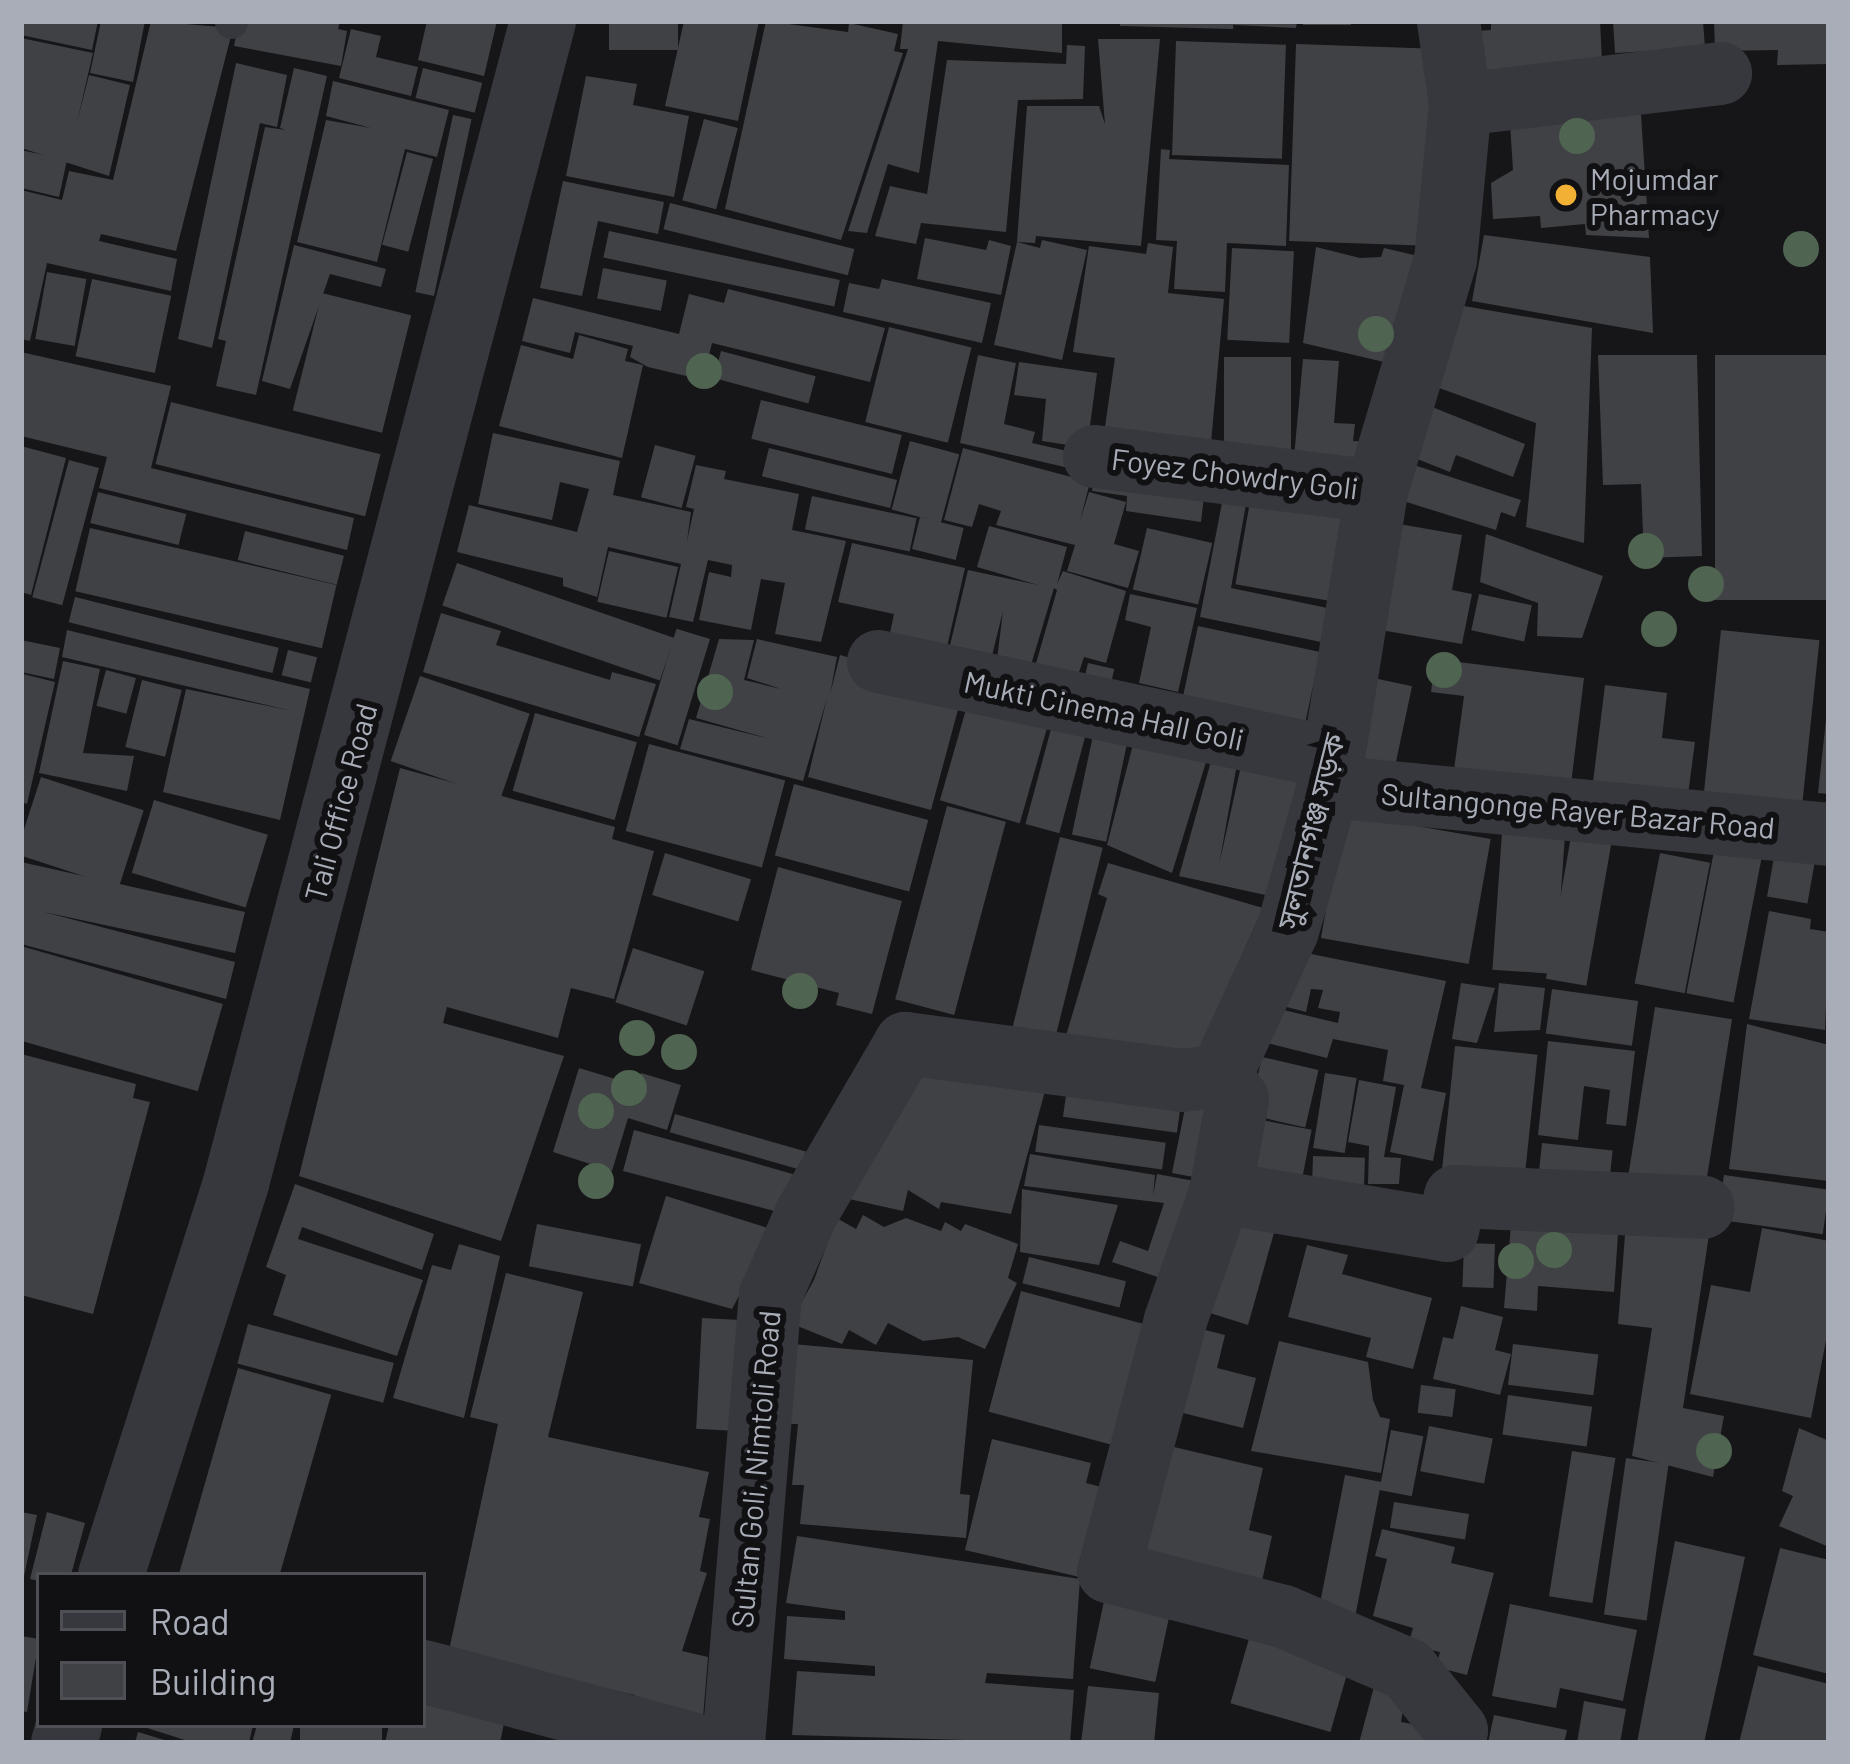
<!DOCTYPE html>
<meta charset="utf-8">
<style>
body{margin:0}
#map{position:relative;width:1850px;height:1764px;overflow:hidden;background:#161618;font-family:Barlow,"Noto Sans Bengali",sans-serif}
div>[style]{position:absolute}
.building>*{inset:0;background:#404145;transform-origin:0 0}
.service>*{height:33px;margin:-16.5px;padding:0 16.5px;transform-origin:16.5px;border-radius:16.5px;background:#37383d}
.minor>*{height:63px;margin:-31.5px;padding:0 31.5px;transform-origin:31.5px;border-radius:31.5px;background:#37383d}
.tertiary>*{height:66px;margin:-33px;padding:0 33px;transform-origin:33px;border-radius:33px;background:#37383d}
.trees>*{width:36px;height:36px;margin:-18px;border-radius:50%;background:#506452}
.dots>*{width:33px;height:33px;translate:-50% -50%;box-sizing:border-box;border:6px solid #111113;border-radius:50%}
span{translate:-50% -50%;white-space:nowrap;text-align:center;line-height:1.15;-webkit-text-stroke:12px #111113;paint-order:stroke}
.poi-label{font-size:30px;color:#a8adb8}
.left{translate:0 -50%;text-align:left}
.street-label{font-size:30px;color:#a8adb8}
.frame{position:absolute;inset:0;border:24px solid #a8adb8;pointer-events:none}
.legend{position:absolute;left:36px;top:1572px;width:390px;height:156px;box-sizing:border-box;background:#111113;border:3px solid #4d4f55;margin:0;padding:15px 21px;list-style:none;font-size:36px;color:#a8adb8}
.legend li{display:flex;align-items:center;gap:24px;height:60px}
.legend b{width:60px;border:3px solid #4d4f55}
</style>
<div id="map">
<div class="building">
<i style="clip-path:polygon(24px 21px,98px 21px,92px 50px,21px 35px)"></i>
<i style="clip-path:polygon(101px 21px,145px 21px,133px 82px,90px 73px)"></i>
<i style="clip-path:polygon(151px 21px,233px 28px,176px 251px,101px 234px,99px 241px,177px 259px,171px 291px,47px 263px,30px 341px,21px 339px,21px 190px,62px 200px,69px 171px,113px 180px)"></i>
<i style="clip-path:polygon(239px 21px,340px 21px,338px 29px,347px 31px,341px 66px,234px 46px)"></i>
<i style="clip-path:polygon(427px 21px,497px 21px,484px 76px,418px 60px)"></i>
<i style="left:609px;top:21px;width:69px;height:29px"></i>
<i style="clip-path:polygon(684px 21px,759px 21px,738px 121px,665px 106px)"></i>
<i style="clip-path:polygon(766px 21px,848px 32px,849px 23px,898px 34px,894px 51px,903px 53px,841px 240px,725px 209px)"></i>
<i style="clip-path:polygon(903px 21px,1062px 21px,1062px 53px,938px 41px,919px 173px,888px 164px,867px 233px,848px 231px,908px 49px,900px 49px)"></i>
<i style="clip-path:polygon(1120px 21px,1234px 21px,1233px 29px,1120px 26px)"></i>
<i style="clip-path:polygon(1235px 21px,1297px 21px,1296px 28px,1234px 25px)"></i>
<i style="left:1303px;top:21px;width:48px;height:4px"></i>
<i style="clip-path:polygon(1491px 21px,1600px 21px,1602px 61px,1478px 83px,1462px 32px,1491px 30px)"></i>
<i style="clip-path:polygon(1613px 21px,1703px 21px,1705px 48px,1615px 53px)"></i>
<i style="clip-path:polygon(1714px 21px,1829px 21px,1829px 64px,1777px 65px,1778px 50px,1715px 51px)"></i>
<i style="clip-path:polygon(351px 29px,381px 36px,376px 57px,418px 67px,411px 96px,339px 78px)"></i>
<i style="clip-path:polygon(21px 38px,93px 53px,77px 122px,89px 75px,130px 85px,109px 176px,21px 148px)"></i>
<i style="clip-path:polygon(1098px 39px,1160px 39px,1141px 246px,1036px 236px,1035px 243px,1017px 242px,1027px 106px,1099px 106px,1105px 124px)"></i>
<i style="left:1176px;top:41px;width:110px;height:114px;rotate:2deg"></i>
<i style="left:1296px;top:44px;width:138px;height:197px;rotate:2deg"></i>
<i style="clip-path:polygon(1067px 45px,1085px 46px,1083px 99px,1018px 100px,1006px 232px,921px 223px,916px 244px,875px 236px,890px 186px,927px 194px,947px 60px,1066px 64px)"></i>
<i style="clip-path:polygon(236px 63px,287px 75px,277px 127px,260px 123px,212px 348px,178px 339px)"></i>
<i style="clip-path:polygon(294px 68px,327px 76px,256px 395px,216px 386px,226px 341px,218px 339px,265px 127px,286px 130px,280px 128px)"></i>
<i style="left:423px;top:68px;width:61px;height:31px;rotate:14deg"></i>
<i style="clip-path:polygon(586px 76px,637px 84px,633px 105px,689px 116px,674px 197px,566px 176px)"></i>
<i style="clip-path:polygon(333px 81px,449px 110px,437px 157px,405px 149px,377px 262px,297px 242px,326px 120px,371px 128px,326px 116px)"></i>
<i style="clip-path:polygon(1640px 99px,1649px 238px,1586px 235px,1585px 224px,1541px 228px,1540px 216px,1493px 219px,1491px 183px,1513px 170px,1509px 108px)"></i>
<i style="left:453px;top:115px;width:19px;height:181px;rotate:12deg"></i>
<i style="left:704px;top:119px;width:35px;height:84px;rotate:15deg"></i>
<i style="clip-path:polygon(1161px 149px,1170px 150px,1169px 159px,1289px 165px,1286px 246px,1227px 243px,1225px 292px,1174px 289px,1177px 241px,1156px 240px)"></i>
<i style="clip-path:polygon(21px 150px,67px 160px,59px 197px,21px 188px)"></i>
<i style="left:407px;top:152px;width:27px;height:96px;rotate:15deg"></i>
<i style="clip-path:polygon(563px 181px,664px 202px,658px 234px,598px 221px,582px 296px,540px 288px)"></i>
<i style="left:670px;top:203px;width:190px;height:27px;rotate:14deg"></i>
<i style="left:609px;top:231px;width:236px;height:27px;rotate:12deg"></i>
<i style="clip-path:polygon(1484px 235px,1650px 257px,1653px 333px,1472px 301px)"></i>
<i style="clip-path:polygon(925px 238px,986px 250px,989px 240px,1011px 246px,1001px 295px,917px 279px)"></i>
<i style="clip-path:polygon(1042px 240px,1087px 250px,1062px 360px,994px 345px,1017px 242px,1040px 248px)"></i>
<i style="clip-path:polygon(1148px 243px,1173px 247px,1168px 293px,1224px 299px,1210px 454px,1102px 447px,1115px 358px,1073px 352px,1089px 246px,1146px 254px)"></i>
<i style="clip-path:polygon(294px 245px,386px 269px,381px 287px,330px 274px,290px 389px,262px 381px)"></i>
<i style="clip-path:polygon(1316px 247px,1360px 258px,1381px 257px,1384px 248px,1418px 256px,1384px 362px,1303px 343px)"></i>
<i style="left:1232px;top:248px;width:62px;height:92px;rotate:3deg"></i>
<i style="left:603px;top:268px;width:65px;height:31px;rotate:11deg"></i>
<i style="left:47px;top:272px;width:40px;height:68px;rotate:10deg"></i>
<i style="left:92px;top:279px;width:81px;height:79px;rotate:12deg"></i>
<i style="clip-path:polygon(882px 279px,991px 303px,982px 343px,843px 312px,849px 283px,879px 289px)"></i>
<i style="clip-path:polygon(728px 289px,885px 328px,870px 382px,712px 343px,703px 380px,648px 367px,630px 357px,633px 346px,575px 332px,570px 353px,522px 341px,533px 298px,679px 334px,689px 294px,724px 303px)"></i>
<i style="left:322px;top:293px;width:92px;height:121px;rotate:14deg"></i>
<i style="clip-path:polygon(1464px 306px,1592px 328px,1584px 543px,1526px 527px,1536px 423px,1431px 385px)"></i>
<i style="left:889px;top:327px;width:85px;height:98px;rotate:14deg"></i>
<i style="clip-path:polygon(579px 335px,628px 349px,625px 361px,643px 365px,622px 458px,499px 426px,521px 345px,573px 359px)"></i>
<i style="left:721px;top:351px;width:98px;height:28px;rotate:15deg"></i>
<i style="clip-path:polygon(21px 352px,171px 386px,151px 468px,354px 518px,347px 550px,99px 488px,107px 457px,21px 436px)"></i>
<i style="clip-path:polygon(978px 355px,1016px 363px,1004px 424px,1035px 432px,1032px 443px,1085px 455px,1082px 471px,960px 443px)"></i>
<i style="clip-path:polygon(1598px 355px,1697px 355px,1702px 556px,1644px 558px,1641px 484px,1603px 485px)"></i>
<i style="left:1829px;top:355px;width:245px;height:114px;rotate:90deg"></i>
<i style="left:1224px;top:357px;width:67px;height:101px"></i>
<i style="clip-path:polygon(1303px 359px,1339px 361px,1334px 423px,1355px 424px,1353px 441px,1370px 442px,1368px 474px,1293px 468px)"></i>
<i style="clip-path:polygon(1019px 362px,1097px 373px,1087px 448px,1042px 441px,1046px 399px,1014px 395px)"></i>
<i style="left:761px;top:400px;width:145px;height:40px;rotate:14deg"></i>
<i style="left:171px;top:402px;width:216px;height:64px;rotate:14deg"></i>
<i style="clip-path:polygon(1422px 403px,1525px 444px,1513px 477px,1456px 455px,1450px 472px,1402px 453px)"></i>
<i style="clip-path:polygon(493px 433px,620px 461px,613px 495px,691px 512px,687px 541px,694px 509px,686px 507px,696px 465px,726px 471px,724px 479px,799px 494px,792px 530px,846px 541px,821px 642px,775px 634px,785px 583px,761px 579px,751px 630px,699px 620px,709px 572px,731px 577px,732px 565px,708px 560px,693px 622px,669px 617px,681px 564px,608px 547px,597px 597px,563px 586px,563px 578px,457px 552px,469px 505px,577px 532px,589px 489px,560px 482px,552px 520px,478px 504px)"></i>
<i style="left:910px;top:441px;width:51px;height:71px;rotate:15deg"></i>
<i style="left:655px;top:445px;width:42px;height:54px;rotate:15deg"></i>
<i style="clip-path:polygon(21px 446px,66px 458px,31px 595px,21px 592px)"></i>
<i style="left:769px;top:448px;width:132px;height:29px;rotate:14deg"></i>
<i style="clip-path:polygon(963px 448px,1090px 482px,1080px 521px,1089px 492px,1126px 502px,1114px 544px,1139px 551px,1128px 588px,1067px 571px,1075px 545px,996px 525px,1001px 511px,979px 504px,972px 527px,944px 520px)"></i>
<i style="left:69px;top:460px;width:31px;height:142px;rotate:15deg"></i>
<i style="clip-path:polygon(1095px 464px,1206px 479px,1201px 522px,1126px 511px,1127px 496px,1092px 491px)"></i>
<i style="clip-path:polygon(1411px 464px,1521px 500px,1515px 517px,1501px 512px,1496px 530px,1400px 500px)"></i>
<i style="clip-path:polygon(1227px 477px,1250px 482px,1231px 588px,1337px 610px,1331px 644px,1200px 617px)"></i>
<i style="left:1254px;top:479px;width:105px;height:107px;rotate:10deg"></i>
<i style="left:98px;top:492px;width:91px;height:32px;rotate:14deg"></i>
<i style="left:812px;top:496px;width:107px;height:34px;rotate:12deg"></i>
<i style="left:920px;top:517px;width:45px;height:33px;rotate:14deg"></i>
<i style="clip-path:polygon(1382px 521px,1462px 535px,1452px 590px,1472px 594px,1462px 644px,1363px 627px)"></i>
<i style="clip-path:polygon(989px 526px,1067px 547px,1057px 584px,1063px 571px,1126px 591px,1106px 663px,1084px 657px,1072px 694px,1031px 681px,1057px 590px,1054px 588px,1028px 675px,996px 667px,1003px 611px,988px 672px,946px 662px,968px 570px,1038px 585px,977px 567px)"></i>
<i style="left:90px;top:528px;width:253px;height:65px;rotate:13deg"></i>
<i style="left:1147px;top:528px;width:67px;height:63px;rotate:13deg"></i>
<i style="left:245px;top:531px;width:102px;height:30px;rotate:14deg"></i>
<i style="clip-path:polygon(1486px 534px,1603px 576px,1582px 638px,1537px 636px,1538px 603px,1480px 582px)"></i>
<i style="clip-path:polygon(852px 543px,965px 568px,944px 660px,887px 647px,894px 614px,838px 602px)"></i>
<i style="left:609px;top:551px;width:71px;height:52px;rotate:13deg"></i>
<i style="left:457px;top:563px;width:230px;height:45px;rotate:19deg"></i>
<i style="clip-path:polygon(1130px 594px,1197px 608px,1178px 692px,1139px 683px,1151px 627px,1125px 620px)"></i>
<i style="left:1479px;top:594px;width:54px;height:37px;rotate:12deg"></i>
<i style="left:75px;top:597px;width:210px;height:26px;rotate:14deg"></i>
<i style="clip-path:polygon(441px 613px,501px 631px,496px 645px,610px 680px,612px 672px,656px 684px,639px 737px,423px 672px)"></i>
<i style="left:1198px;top:626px;width:125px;height:88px;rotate:12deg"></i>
<i style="clip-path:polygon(67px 630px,310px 689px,280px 820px,163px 792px,186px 689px,292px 711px,62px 657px)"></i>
<i style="left:1721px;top:630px;width:99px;height:177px;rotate:6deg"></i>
<i style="left:710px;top:639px;width:111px;height:35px;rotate:107deg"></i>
<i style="clip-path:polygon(719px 639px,754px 640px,744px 680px,781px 689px,747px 678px,757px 639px,837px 657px,830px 694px,840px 655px,963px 691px,931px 810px,808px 777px,827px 698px,803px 781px,680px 749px,689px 719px,770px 739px,696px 718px)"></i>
<i style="clip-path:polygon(21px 640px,60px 648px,54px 679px,21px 672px)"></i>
<i style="left:288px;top:650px;width:30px;height:26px;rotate:14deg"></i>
<i style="clip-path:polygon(1435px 659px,1584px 678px,1570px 792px,1453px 777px,1464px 696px,1431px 692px)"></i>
<i style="clip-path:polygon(63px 661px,100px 669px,83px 753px,134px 756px,127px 791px,39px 773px)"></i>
<i style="left:1088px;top:663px;width:27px;height:35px;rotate:13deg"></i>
<i style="left:106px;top:670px;width:31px;height:37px;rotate:15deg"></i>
<i style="clip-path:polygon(23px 674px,55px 682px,27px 804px,21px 802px)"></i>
<i style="left:420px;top:676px;width:116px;height:90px;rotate:19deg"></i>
<i style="left:1369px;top:677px;width:44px;height:82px;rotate:12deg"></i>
<i style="left:142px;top:680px;width:41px;height:69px;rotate:14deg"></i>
<i style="left:973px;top:685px;width:83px;height:120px;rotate:16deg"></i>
<i style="clip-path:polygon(1605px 685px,1667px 693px,1662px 738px,1695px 742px,1687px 802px,1592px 790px)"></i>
<i style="left:535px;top:713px;width:106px;height:81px;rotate:16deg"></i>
<i style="left:1055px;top:714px;width:35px;height:114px;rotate:15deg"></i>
<i style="clip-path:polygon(1826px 720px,1829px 720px,1829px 794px,1818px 793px)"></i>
<i style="left:1095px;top:726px;width:35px;height:111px;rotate:12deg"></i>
<i style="clip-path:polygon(1137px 729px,1210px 749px,1172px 873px,1107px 845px)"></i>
<i style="left:649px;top:744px;width:141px;height:90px;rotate:15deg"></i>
<i style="clip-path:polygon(1215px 747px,1239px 753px,1219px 865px,1244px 752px,1312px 768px,1283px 899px,1179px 876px)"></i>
<i style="clip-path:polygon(400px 768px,615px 827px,612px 839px,654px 851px,614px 999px,571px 988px,558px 1038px,447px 1007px,443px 1023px,564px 1056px,501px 1241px,299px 1176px)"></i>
<i style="left:41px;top:777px;width:108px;height:81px;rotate:18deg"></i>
<i style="left:794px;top:784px;width:139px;height:74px;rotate:15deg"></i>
<i style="left:154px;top:800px;width:119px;height:76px;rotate:17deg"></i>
<i style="left:947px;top:806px;width:61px;height:200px;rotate:15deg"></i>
<i style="left:1343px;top:813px;width:150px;height:127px;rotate:10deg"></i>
<i style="left:1503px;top:818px;width:63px;height:152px;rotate:4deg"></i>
<i style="left:1573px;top:825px;width:41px;height:156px;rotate:10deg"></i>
<i style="left:1060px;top:837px;width:44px;height:205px;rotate:14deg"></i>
<i style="left:1715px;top:846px;width:48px;height:150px;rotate:11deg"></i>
<i style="left:665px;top:853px;width:90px;height:44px;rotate:17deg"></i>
<i style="left:1660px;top:853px;width:51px;height:133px;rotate:11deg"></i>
<i style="left:1774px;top:857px;width:41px;height:40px;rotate:10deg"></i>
<i style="clip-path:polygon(21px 862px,245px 912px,235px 953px,44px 912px,235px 962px,226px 999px,21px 944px)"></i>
<i style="clip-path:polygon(1108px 863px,1263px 908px,1197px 1055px,1065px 1039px,1107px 898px,1098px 894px)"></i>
<i style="clip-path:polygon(778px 867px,902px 901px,872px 1014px,836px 1005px,839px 993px,751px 970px)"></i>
<i style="clip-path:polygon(1769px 911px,1811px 919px,1810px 929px,1829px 932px,1825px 1030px,1749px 1019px)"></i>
<i style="left:21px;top:946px;width:210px;height:91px;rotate:16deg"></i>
<i style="left:633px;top:948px;width:75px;height:57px;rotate:18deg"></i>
<i style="clip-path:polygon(1291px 950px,1446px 981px,1421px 1088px,1446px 1093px,1433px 1161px,1390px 1152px,1404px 1085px,1383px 1081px,1388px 1050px,1333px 1039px,1327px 1058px,1263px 1042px,1271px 1007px,1338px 1023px,1340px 1012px,1318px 1008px,1323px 990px,1311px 989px,1306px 1012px,1279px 1005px)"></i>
<i style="clip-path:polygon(1461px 983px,1495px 988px,1477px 1043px,1452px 1039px)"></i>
<i style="clip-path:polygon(1499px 983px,1545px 988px,1540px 1030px,1494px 1032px)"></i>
<i style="left:1552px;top:989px;width:87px;height:45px;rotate:8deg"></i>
<i style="left:1655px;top:1007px;width:78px;height:170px;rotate:9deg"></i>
<i style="clip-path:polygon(1747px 1024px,1829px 1045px,1829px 1181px,1729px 1169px)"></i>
<i style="clip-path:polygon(1548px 1041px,1635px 1051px,1626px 1126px,1606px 1124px,1610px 1090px,1584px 1086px,1578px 1140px,1538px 1135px)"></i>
<i style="left:1455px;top:1046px;width:83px;height:134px;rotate:6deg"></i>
<i style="clip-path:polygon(21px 1054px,136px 1084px,133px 1098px,150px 1102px,93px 1314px,21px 1295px)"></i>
<i style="left:1262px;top:1057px;width:58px;height:59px;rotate:13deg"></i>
<i style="clip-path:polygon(579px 1068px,638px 1086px,641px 1073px,681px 1085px,667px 1130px,628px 1118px,612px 1171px,553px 1152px)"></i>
<i style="clip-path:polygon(910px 1070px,1047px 1084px,1011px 1214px,941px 1202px,939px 1209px,908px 1190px,903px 1211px,849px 1199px)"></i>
<i style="left:1325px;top:1073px;width:32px;height:76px;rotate:9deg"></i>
<i style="clip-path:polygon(1359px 1080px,1396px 1087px,1384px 1157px,1401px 1158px,1399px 1184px,1368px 1184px,1369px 1146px,1348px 1142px)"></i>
<i style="left:1068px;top:1081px;width:115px;height:36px;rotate:8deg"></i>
<i style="clip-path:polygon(1187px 1098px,1224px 1106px,1204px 1179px,1172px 1173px)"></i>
<i style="left:675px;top:1114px;width:136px;height:19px;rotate:16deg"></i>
<i style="left:1241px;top:1116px;width:72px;height:64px;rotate:11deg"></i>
<i style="left:1039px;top:1125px;width:128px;height:27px;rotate:8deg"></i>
<i style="clip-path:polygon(634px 1130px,751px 1162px,803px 1177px,778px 1212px,623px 1171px)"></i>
<i style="left:1542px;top:1143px;width:71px;height:47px;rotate:6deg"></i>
<i style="clip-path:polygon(1030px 1154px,1155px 1175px,1153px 1196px,1157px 1174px,1205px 1183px,1173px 1282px,1112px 1262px,1120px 1241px,1148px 1251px,1164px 1203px,1024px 1186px)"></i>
<i style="left:1313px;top:1156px;width:52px;height:35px;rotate:2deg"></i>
<i style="left:1724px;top:1175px;width:106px;height:45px;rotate:8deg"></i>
<i style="clip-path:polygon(295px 1184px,434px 1234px,422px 1270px,302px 1227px,298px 1239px,423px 1280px,397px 1356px,273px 1315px,286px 1275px,266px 1267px)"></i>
<i style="clip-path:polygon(1022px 1189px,1118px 1205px,1099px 1265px,1020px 1252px)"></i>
<i style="clip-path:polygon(666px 1196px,774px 1230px,732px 1309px,639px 1283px)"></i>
<i style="clip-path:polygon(1228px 1211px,1279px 1215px,1248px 1325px,1194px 1308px)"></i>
<i style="clip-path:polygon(831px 1215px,856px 1229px,863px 1215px,884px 1227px,906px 1218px,941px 1231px,945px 1222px,961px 1231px,965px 1224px,1018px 1244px,1008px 1278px,1017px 1283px,985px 1349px,958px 1337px,923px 1341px,888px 1323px,876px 1345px,849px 1330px,842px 1344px,790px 1323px,814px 1280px,827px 1244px,818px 1239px)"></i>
<i style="clip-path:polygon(1626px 1222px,1710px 1228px,1683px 1408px,1724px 1416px,1713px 1477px,1632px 1456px,1652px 1328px,1618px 1324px)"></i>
<i style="left:537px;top:1224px;width:106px;height:43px;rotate:11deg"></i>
<i style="clip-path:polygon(1511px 1225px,1618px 1234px,1614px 1292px,1538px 1286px,1537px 1311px,1504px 1308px)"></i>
<i style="clip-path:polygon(1762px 1228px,1829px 1241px,1829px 1325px,1811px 1418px,1690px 1394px,1711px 1285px,1750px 1292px)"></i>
<i style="left:1464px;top:1243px;width:31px;height:44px;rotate:2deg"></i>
<i style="clip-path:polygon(459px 1244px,500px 1256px,464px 1418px,393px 1398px,432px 1265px,451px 1270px)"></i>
<i style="clip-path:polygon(1307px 1245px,1348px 1255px,1342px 1274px,1432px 1298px,1413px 1369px,1366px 1357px,1371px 1338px,1288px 1317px)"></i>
<i style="left:1029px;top:1257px;width:100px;height:27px;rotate:14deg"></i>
<i style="clip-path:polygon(506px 1273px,583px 1292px,548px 1437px,709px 1472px,699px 1517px,710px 1519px,700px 1571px,707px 1573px,682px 1651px,708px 1657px,703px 1718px,632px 1707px,635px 1695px,448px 1655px,498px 1424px,470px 1417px)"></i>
<i style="left:1021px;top:1291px;width:132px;height:125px;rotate:15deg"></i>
<i style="clip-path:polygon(1461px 1306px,1503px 1317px,1495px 1350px,1511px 1354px,1500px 1395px,1433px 1379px,1443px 1337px,1453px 1339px)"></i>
<i style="left:702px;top:1318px;width:39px;height:111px;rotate:3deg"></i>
<i style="left:248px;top:1324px;width:151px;height:41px;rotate:15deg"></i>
<i style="clip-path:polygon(1186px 1325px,1225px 1335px,1217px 1368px,1256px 1378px,1243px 1428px,1171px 1410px)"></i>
<i style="clip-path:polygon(1279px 1341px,1368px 1362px,1373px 1400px,1380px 1417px,1390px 1419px,1381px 1473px,1251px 1451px)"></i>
<i style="clip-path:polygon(792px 1344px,973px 1360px,960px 1494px,970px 1495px,966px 1538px,800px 1524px,804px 1485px,792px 1485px,798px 1424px,785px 1424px)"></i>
<i style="left:1513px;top:1344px;width:86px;height:41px;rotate:7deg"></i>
<i style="left:238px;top:1368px;width:97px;height:216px;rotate:16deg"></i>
<i style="left:1421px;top:1385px;width:35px;height:28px;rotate:7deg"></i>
<i style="left:1508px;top:1395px;width:85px;height:40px;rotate:8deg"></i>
<i style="left:1429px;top:1426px;width:65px;height:46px;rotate:11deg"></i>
<i style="clip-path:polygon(1799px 1428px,1829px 1441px,1829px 1547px,1779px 1526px,1793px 1496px,1782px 1491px)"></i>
<i style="left:1391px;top:1430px;width:33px;height:61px;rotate:11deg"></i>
<i style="clip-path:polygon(992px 1439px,1091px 1463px,1086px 1483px,1105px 1488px,1092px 1580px,965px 1550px)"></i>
<i style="clip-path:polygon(1157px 1443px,1263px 1468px,1249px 1530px,1272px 1536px,1260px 1590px,1130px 1560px)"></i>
<i style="left:1572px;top:1451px;width:44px;height:147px;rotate:9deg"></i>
<i style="left:1626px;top:1458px;width:43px;height:158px;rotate:8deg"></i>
<i style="left:1345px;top:1475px;width:37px;height:135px;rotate:11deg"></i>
<i style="left:1394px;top:1502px;width:76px;height:26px;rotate:9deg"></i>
<i style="clip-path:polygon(21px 1512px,37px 1515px,23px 1581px,21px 1581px)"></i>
<i style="clip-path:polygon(47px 1512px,85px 1523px,71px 1575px,39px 1575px,39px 1581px,30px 1579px)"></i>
<i style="clip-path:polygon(1382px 1529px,1455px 1547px,1451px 1563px,1494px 1573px,1467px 1675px,1436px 1667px,1440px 1652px,1408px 1645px,1413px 1628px,1373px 1616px,1387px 1559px,1375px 1556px)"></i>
<i style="clip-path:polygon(797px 1536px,1080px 1579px,1073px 1679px,987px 1673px,985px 1683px,1074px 1690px,1070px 1743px,792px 1735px,797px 1671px,875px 1676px,875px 1666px,784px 1659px,787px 1616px,845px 1620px,845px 1611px,786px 1603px)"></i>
<i style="clip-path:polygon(1675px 1541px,1745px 1557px,1704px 1743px,1637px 1743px)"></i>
<i style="clip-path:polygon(1780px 1548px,1829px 1560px,1829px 1674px,1753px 1655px)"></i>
<i style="left:1107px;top:1587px;width:67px;height:83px;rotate:12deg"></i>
<i style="clip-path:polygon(1510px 1604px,1637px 1630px,1623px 1701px,1560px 1688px,1556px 1708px,1492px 1696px)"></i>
<i style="left:1250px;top:1635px;width:104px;height:71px;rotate:16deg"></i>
<i style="clip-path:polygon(21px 1636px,39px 1639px,27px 1712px,21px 1711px)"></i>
<i style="clip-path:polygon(1758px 1666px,1829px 1684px,1829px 1743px,1739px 1743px)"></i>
<i style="clip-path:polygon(1375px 1683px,1406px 1688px,1401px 1722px,1429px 1727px,1442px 1743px,1359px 1743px)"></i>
<i style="clip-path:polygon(1088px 1686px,1159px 1693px,1154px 1743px,1081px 1743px)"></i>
<i style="clip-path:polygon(1584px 1701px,1626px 1709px,1620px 1743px,1577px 1743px)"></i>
<i style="clip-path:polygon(423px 1704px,504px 1723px,500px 1743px,385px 1743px,389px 1725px,423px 1725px)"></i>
<i style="clip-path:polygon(1494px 1715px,1567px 1730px,1564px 1743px,1488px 1743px)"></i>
<i style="clip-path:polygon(138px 1725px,253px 1725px,249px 1743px,194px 1743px)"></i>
<i style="clip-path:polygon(257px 1725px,294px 1725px,290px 1743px,252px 1743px)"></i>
<i style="left:300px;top:1725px;width:82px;height:18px"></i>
<i style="clip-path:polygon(138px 1732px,171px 1742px,171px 1743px,135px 1743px)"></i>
</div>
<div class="service">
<i style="left:231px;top:22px;width:1px;rotate:-90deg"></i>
</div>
<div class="minor">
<i style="left:1448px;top:21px;width:84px;rotate:81.8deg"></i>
<i style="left:1460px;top:104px;width:156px;rotate:95.5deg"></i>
<i style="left:1445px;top:259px;width:242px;rotate:106.6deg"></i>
<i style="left:1376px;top:491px;width:299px;rotate:99.2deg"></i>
<i style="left:1328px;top:786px;width:150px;rotate:105.9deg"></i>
<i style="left:1287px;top:930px;width:160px;rotate:114.8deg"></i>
<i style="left:1220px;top:1075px;width:29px;rotate:55deg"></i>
<i style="left:1237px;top:1099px;width:95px;rotate:100.4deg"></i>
<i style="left:1220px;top:1192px;width:136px;rotate:109.4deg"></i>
<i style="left:1175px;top:1320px;width:260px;rotate:104.9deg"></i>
<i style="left:1108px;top:1571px;width:181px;rotate:14.4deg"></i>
<i style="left:1283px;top:1616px;width:135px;rotate:23.1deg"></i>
<i style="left:1407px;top:1669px;width:78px;rotate:51.2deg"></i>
<i style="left:1456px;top:1730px;width:13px;rotate:99deg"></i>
<i style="left:1460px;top:104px;width:262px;rotate:-6.8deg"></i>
<i style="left:1094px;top:456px;width:284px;rotate:7.1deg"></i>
<i style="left:878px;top:661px;width:463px;rotate:12deg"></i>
<i style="left:1328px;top:786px;width:503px;rotate:5.47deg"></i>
<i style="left:1220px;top:1192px;width:230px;rotate:9.5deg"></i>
<i style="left:1447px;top:1230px;width:35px;rotate:-77deg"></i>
<i style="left:1455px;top:1196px;width:248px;rotate:2.5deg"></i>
<i style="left:423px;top:1671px;width:278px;rotate:15deg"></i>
<i style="left:733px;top:1743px;width:450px;rotate:-85.3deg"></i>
<i style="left:770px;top:1295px;width:90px;rotate:-66.3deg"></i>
<i style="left:806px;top:1213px;width:197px;rotate:-59.8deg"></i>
<i style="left:905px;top:1043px;width:279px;rotate:7.6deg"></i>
<i style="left:1182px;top:1080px;width:38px;rotate:-7deg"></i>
</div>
<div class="tertiary">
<i style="left:111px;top:1575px;width:411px;rotate:-72.3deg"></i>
<i style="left:236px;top:1183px;width:1202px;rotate:-75.2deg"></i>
<i style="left:64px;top:1743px;width:19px;rotate:-74deg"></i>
</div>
<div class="trees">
<i style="left:1577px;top:136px"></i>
<i style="left:1801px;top:249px"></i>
<i style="left:1376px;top:334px"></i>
<i style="left:704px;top:371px"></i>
<i style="left:1646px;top:551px"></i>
<i style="left:1706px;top:584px"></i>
<i style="left:1659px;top:629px"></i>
<i style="left:1444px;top:670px"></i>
<i style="left:715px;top:692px"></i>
<i style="left:800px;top:991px"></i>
<i style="left:637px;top:1038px"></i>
<i style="left:679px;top:1052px"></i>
<i style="left:629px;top:1088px"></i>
<i style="left:596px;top:1111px"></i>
<i style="left:596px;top:1181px"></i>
<i style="left:1554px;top:1250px"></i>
<i style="left:1516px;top:1261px"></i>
<i style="left:1714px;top:1451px"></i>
</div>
<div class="dots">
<i style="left:1566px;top:195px;background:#f2b134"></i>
</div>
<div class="poi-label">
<span class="left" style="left:1590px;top:195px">Mojumdar<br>Pharmacy</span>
</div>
<div class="street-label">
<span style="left:1235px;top:473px;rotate:7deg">Foyez Chowdry Goli</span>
<span style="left:1104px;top:710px;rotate:12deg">Mukti Cinema Hall Goli</span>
<span style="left:340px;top:802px;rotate:-75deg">Tali Office Road</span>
<span style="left:1578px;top:810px;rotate:5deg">Sultangonge Rayer Bazar Road</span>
<span style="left:1310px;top:831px;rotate:-76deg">সুলতানগঞ্জ সড়ক</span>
<span style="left:755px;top:1469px;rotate:-85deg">Sultan Goli, Nimtoli Road</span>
</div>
<div class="frame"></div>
<ul class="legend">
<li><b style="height:15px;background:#37383d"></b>Road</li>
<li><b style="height:33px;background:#404145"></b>Building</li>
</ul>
</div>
